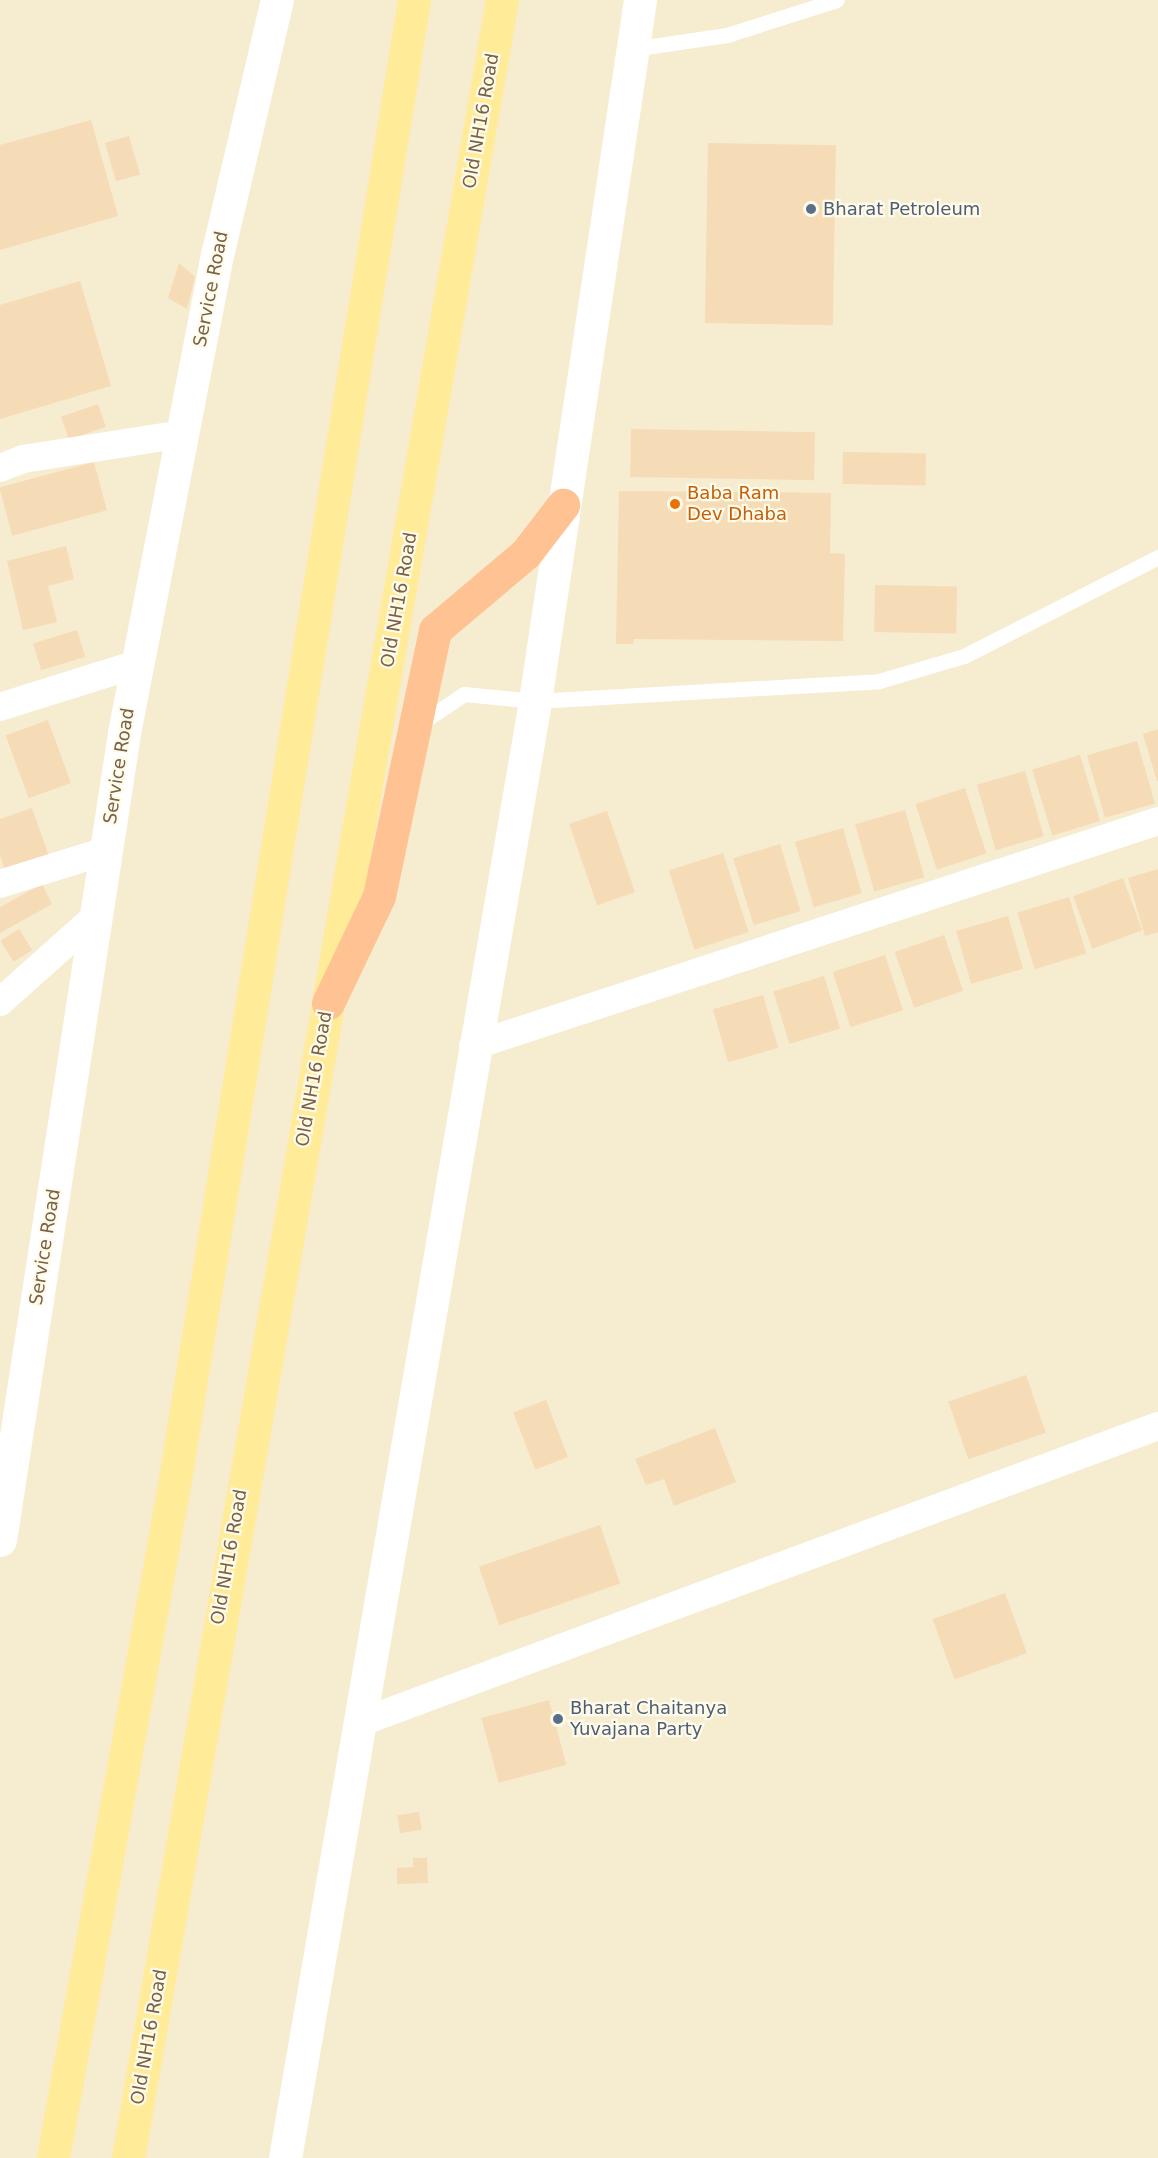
<!DOCTYPE html>
<style>
body{margin:0}
#map{position:relative;width:1158px;height:2158px;overflow:hidden;background:#fef8e2;font-family:"DejaVu Sans",sans-serif}
div>[style]{position:absolute}
.residential>*{inset:0;background:#f6ecd0;transform-origin:0 0}
.building>*{inset:0;background:#f6dbb7;transform-origin:0 0}
.service>*{height:15px;margin:-7.5px;padding:0 7.5px;transform-origin:7.5px;border-radius:7.5px;background:#fff}
.minor>*{height:28px;margin:-14px;padding:0 14px;transform-origin:14px;border-radius:14px;background:#fff}
.tertiary>*{height:33px;margin:-16.5px;padding:0 16.5px;transform-origin:16.5px;border-radius:16.5px;background:#fff}
.primary>*{height:33px;margin:-16.5px;padding:0 16.5px;transform-origin:16.5px;border-radius:16.5px;background:#ffeb98}
.motorway>*{height:33px;margin:-16.5px;padding:0 16.5px;transform-origin:16.5px;border-radius:16.5px;background:#fec293}
.dots>*{width:16px;height:16px;translate:-50% -50%;box-sizing:border-box;border:3px solid #fffbea;border-radius:50%}
span{translate:-50% -50%;white-space:nowrap;text-align:center;line-height:1.15;-webkit-text-stroke:4.5px #fffbea;paint-order:stroke}
.street-label{font-size:18px;color:#786146}
.service-label{font-size:18px;color:#4e5e75}
.left{translate:0 -50%;text-align:left}
.food-label{font-size:18px;color:#c56008}
</style>
<div id="map">
<div class="residential">
<i style="left:0;top:0;width:1158px;height:2158px"></i>
</div>
<div class="building">
<i style="clip-path:polygon(91px 120px,118px 216px,0 250px,0 145px)"></i>
<i style="left:129px;top:136px;width:40px;height:25px;rotate:74deg"></i>
<i style="left:708px;top:143px;width:128px;height:180px;rotate:1deg"></i>
<i style="clip-path:polygon(179px 263px,195px 277px,187px 309px,168px 298px)"></i>
<i style="clip-path:polygon(80px 281px,111px 386px,0 419px,0 305px)"></i>
<i style="left:98px;top:404px;width:24px;height:39px;rotate:71deg"></i>
<i style="left:631px;top:429px;width:184px;height:48px;rotate:1deg"></i>
<i style="left:843px;top:452px;width:83px;height:32px;rotate:1deg"></i>
<i style="left:94px;top:462px;width:50px;height:98px;rotate:75deg"></i>
<i style="clip-path:polygon(619px 491px,831px 493px,830px 553px,845px 554px,843px 641px,634px 639px,633px 644px,616px 644px)"></i>
<i style="clip-path:polygon(66px 546px,74px 579px,48px 586px,57px 622px,23px 630px,7px 561px)"></i>
<i style="left:875px;top:585px;width:82px;height:47px;rotate:1deg"></i>
<i style="left:77px;top:630px;width:28px;height:46px;rotate:73deg"></i>
<i style="left:48px;top:720px;width:67px;height:45px;rotate:70deg"></i>
<i style="clip-path:polygon(1158px 729px,1158px 781px,1157px 781px,1143px 734px)"></i>
<i style="left:1137px;top:741px;width:65px;height:52px;rotate:74deg"></i>
<i style="left:1080px;top:755px;width:69px;height:50px;rotate:73deg"></i>
<i style="left:1025px;top:771px;width:68px;height:50px;rotate:74deg"></i>
<i style="left:965px;top:788px;width:69px;height:52px;rotate:72deg"></i>
<i style="clip-path:polygon(32px 808px,50px 859px,6px 874px,0 855px,0 819px)"></i>
<i style="left:905px;top:810px;width:70px;height:52px;rotate:74deg"></i>
<i style="left:607px;top:811px;width:86px;height:40px;rotate:71deg"></i>
<i style="left:843px;top:828px;width:68px;height:50px;rotate:74deg"></i>
<i style="left:780px;top:844px;width:70px;height:49px;rotate:73deg"></i>
<i style="left:723px;top:853px;width:83px;height:57px;rotate:72deg"></i>
<i style="clip-path:polygon(1158px 869px,1158px 932px,1145px 936px,1128px 878px)"></i>
<i style="left:1123px;top:878px;width:56px;height:53px;rotate:70deg"></i>
<i style="clip-path:polygon(42px 884px,52px 904px,0 933px,0 907px)"></i>
<i style="left:1069px;top:897px;width:59px;height:54px;rotate:73deg"></i>
<i style="left:1008px;top:916px;width:55px;height:54px;rotate:74deg"></i>
<i style="left:19px;top:929px;width:25px;height:22px;rotate:58deg"></i>
<i style="left:944px;top:935px;width:59px;height:52px;rotate:71deg"></i>
<i style="left:885px;top:955px;width:58px;height:55px;rotate:72deg"></i>
<i style="left:824px;top:976px;width:55px;height:53px;rotate:73deg"></i>
<i style="left:763px;top:995px;width:55px;height:52px;rotate:74deg"></i>
<i style="left:1026px;top:1375px;width:61px;height:82px;rotate:71deg"></i>
<i style="left:546px;top:1400px;width:61px;height:35px;rotate:69deg"></i>
<i style="clip-path:polygon(715px 1428px,736px 1482px,674px 1506px,664px 1479px,646px 1485px,635px 1459px)"></i>
<i style="left:600px;top:1525px;width:62px;height:128px;rotate:71deg"></i>
<i style="left:1005px;top:1593px;width:64px;height:77px;rotate:70deg"></i>
<i style="left:549px;top:1700px;width:67px;height:70px;rotate:75deg"></i>
<i style="left:419px;top:1812px;width:18px;height:22px;rotate:81deg"></i>
<i style="clip-path:polygon(413px 1858px,427px 1858px,428px 1883px,397px 1884px,397px 1868px,413px 1867px)"></i>
</div>
<div class="service">
<i style="left:632px;top:49px;width:96px;rotate:-8.4deg"></i>
<i style="left:727px;top:35px;width:115px;rotate:-17.7deg"></i>
<i style="left:418px;top:725px;width:55px;rotate:-34deg"></i>
<i style="left:464px;top:694px;width:71px;rotate:5.6deg"></i>
<i style="left:535px;top:701px;width:345px;rotate:-3.3deg"></i>
<i style="left:879px;top:681px;width:89px;rotate:-16.4deg"></i>
<i style="left:964px;top:656px;width:218px;rotate:-27deg"></i>
</div>
<div class="minor">
<i style="left:0;top:468px;width:25px;rotate:-21deg"></i>
<i style="left:23px;top:459px;width:161px;rotate:-8.9deg"></i>
<i style="left:0;top:707px;width:144px;rotate:-17.4deg"></i>
<i style="left:0;top:884px;width:111px;rotate:-17.3deg"></i>
<i style="left:0;top:1002px;width:127px;rotate:-41.8deg"></i>
<i style="left:473px;top:1046px;width:721px;rotate:-18.18deg"></i>
<i style="left:359px;top:1723px;width:852px;rotate:-20.39deg"></i>
</div>
<div class="tertiary">
<i style="left:0;top:1540px;width:816px;rotate:-81.26deg"></i>
<i style="left:124px;top:733px;width:491px;rotate:-79deg"></i>
<i style="left:218px;top:251px;width:258px;rotate:-76.8deg"></i>
<i style="left:285px;top:2158px;width:1478px;rotate:-80.26deg"></i>
<i style="left:535px;top:701px;width:709px;rotate:-81.48deg"></i>
</div>
<div class="primary">
<i style="left:53px;top:2158px;width:684px;rotate:-79.81deg"></i>
<i style="left:174px;top:1485px;width:1504px;rotate:-80.82deg"></i>
<i style="left:128px;top:2158px;width:2190px;rotate:-80.17deg"></i>
</div>
<div class="motorway">
<i style="left:328px;top:1003px;width:119px;rotate:-64.5deg"></i>
<i style="left:379px;top:896px;width:272px;rotate:-78.1deg"></i>
<i style="left:435px;top:630px;width:119px;rotate:-40.2deg"></i>
<i style="left:526px;top:553px;width:61px;rotate:-52.4deg"></i>
</div>
<div class="dots">
<i style="left:811px;top:209px;background:#5c6f8a"></i>
<i style="left:675px;top:504px;background:#e8710a"></i>
<i style="left:558px;top:1719px;background:#5c6f8a"></i>
</div>
<div class="street-label">
<span style="left:481px;top:121px;rotate:-80deg">Old NH16 Road</span>
<span style="left:211px;top:289px;rotate:-79deg">Service Road</span>
<span style="left:399px;top:600px;rotate:-80deg">Old NH16 Road</span>
<span style="left:119px;top:766px;rotate:-81deg">Service Road</span>
<span style="left:314px;top:1079px;rotate:-80deg">Old NH16 Road</span>
<span style="left:45px;top:1247px;rotate:-81deg">Service Road</span>
<span style="left:229px;top:1557px;rotate:-80deg">Old NH16 Road</span>
<span style="left:149px;top:2037px;rotate:-80deg">Old NH16 Road</span>
</div>
<div class="service-label">
<span class="left" style="left:823px;top:209px">Bharat Petroleum</span>
<span class="left" style="left:570px;top:1719px">Bharat Chaitanya<br>Yuvajana Party</span>
</div>
<div class="food-label">
<span class="left" style="left:687px;top:504px">Baba Ram<br>Dev Dhaba</span>
</div>
</div>
